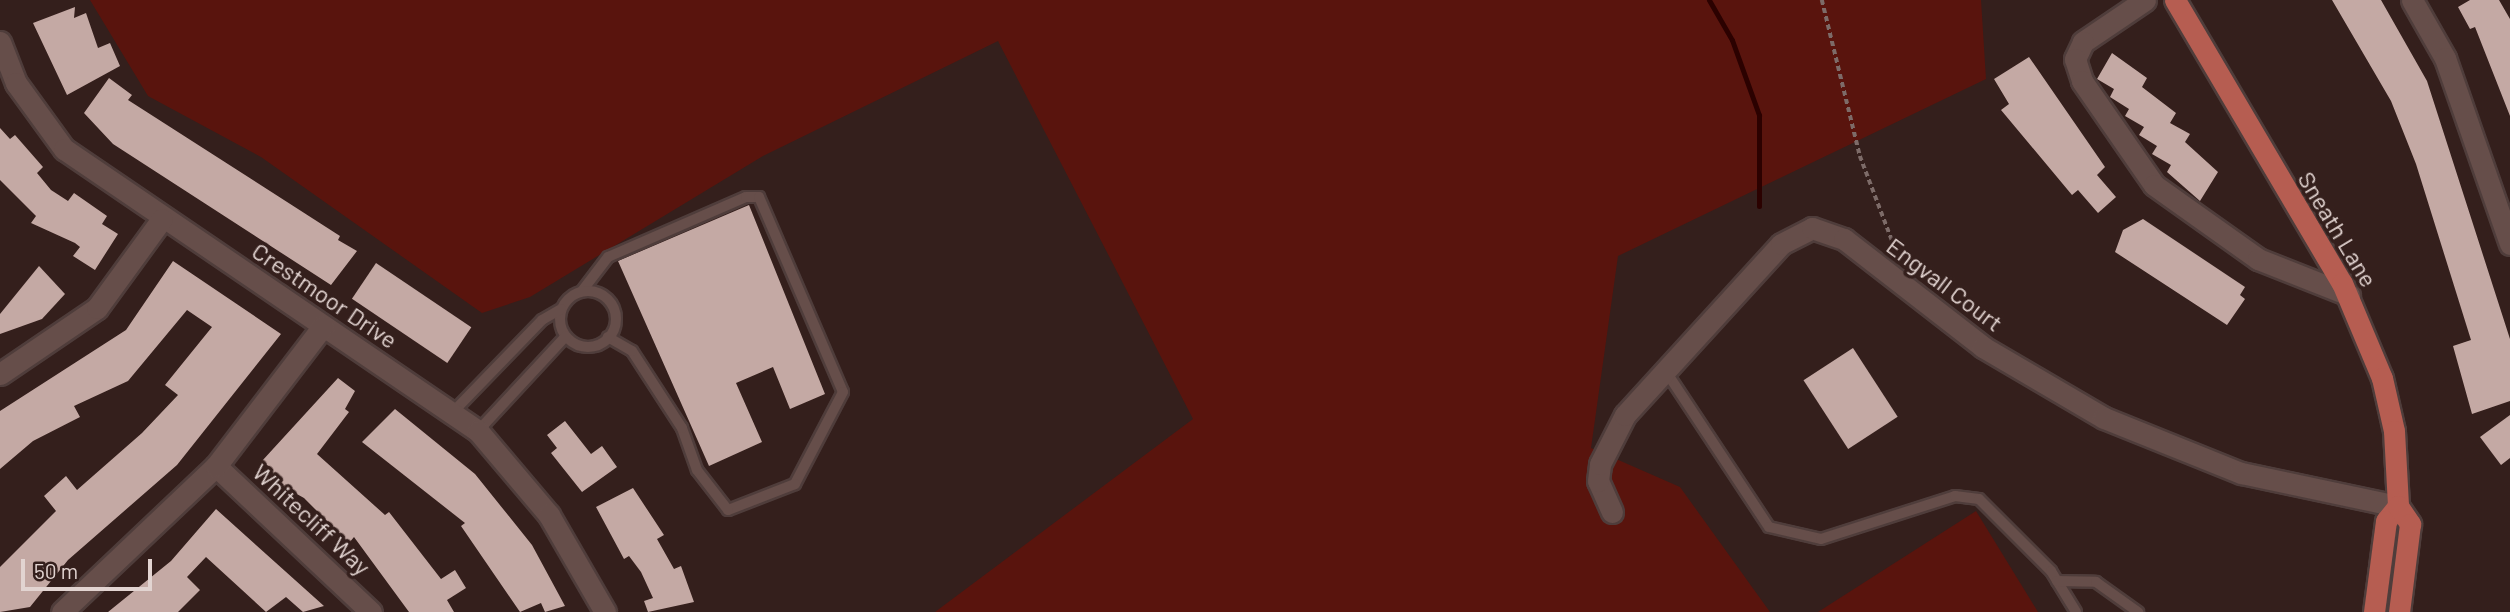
<!DOCTYPE html>
<style>
body{margin:0}
#map{position:relative;width:2510px;height:612px;overflow:hidden;background:#341f1c;font-family:Barlow,sans-serif}
div>[style]{position:absolute}
.green>*{inset:0;background:#59140d}
.stream>*{height:5px;margin:-2.5px;padding:0 2.5px;transform-origin:2.5px;border-radius:2.5px;background:#2b0100}
.building>*{inset:0;background:#c4a9a4;transform-origin:0 0}
.path>*{height:3.5px;margin-top:-1.75px;transform-origin:0;background:repeating-linear-gradient(90deg,#7d6b68 0 5px,transparent 0 8.5px)}
.roads{filter:drop-shadow(2px 0 #4f3d3b) drop-shadow(-2px 0 #4f3d3b) drop-shadow(0 2px #4f3d3b) drop-shadow(0 -2px #4f3d3b)}
.lane>*{height:10px;margin:-5px;padding:0 5px;transform-origin:5px;border-radius:5px;background:#664e4a}
.lane>.ring{margin:-5px;padding:0;box-sizing:content-box;background:none;border:10px solid #664e4a;border-radius:50%}
.street>*{height:21px;margin:-10.5px;padding:0 10.5px;transform-origin:10.5px;border-radius:10.5px;background:#664e4a}
.primary>*{height:21px;margin:-10.5px;padding:0 10.5px;transform-origin:10.5px;border-radius:10.5px;background:#b65d51}
span{translate:-50% -50%;white-space:nowrap;text-align:center;line-height:1.15;-webkit-text-stroke:7px #341f1c;paint-order:stroke}
.street-label{font-size:24px;color:#e2d4d1}
.scale{position:absolute;left:21px;top:559px;width:131px;height:32px;box-sizing:border-box;border:4px solid #e2d4d1;border-top:0;padding-left:9px;font-size:21px;line-height:24px;white-space:nowrap;color:#e2d4d1;-webkit-text-stroke:5px #341f1c;paint-order:stroke}
</style>
<div id="map">
<div class="green">
<i style="clip-path:polygon(90px 0,1981px 0,1986px 79px,1618px 256px,1591px 448px,1680px 487px,1770px 612px,935px 612px,1193px 419px,998px 41px,763px 156px,530px 297px,482px 313px,261px 157px,148px 96px)"></i>
<i style="clip-path:polygon(1976px 511px,2038px 612px,1818px 612px)"></i>
</div>
<div class="stream">
<i style="left:1709px;top:0;width:46px;rotate:60.1deg"></i>
<i style="left:1732px;top:40px;width:80px;rotate:70.2deg"></i>
<i style="left:1759px;top:115px;width:91px;rotate:90deg"></i>
</div>
<div class="building">
<i style="clip-path:polygon(2332px 0,2381px 0,2427px 81px,2510px 339px,2510px 401px,2472px 414px,2453px 346px,2471px 340px,2416px 164px,2391px 101px)"></i>
<i style="clip-path:polygon(2470px 0,2499px 0,2510px 19px,2510px 116px,2475px 27px,2470px 29px,2458px 7px)"></i>
<i style="clip-path:polygon(75px 7px,74px 18px,86px 13px,98px 48px,110px 43px,120px 66px,67px 95px,33px 23px)"></i>
<i style="clip-path:polygon(2112px 53px,2147px 78px,2142px 87px,2176px 113px,2170px 123px,2190px 134px,2185px 142px,2218px 172px,2200px 201px,2167px 172px,2171px 165px,2152px 154px,2157px 146px,2139px 135px,2144px 127px,2125px 116px,2129px 109px,2110px 97px,2114px 89px,2097px 79px)"></i>
<i style="clip-path:polygon(2029px 57px,2105px 167px,2097px 175px,2116px 197px,2098px 213px,2078px 190px,2072px 195px,2001px 110px,2009px 104px,1994px 79px)"></i>
<i style="clip-path:polygon(109px 78px,132px 95px,128px 100px,340px 236px,338px 240px,357px 251px,331px 285px,113px 144px,84px 113px)"></i>
<i style="clip-path:polygon(0 128px,10px 139px,15px 135px,43px 167px,37px 173px,51px 190px,68px 201px,74px 193px,107px 216px,102px 224px,118px 234px,95px 270px,73px 256px,80px 247px,75px 243px,31px 223px,36px 216px,0 180px)"></i>
<i style="clip-path:polygon(749px 205px,825px 394px,790px 409px,773px 367px,736px 383px,762px 442px,709px 466px,618px 261px)"></i>
<i style="clip-path:polygon(2143px 219px,2245px 287px,2240px 295px,2245px 299px,2227px 325px,2115px 252px,2123px 230px)"></i>
<i style="clip-path:polygon(173px 261px,281px 334px,177px 465px,68px 560px,30px 607px,0 612px,0 567px,56px 511px,44px 496px,66px 476px,77px 490px,142px 433px,178px 395px,165px 385px,212px 327px,187px 310px,128px 381px,74px 406px,80px 417px,33px 441px,0 469px,0 411px,126px 330px)"></i>
<i style="left:376px;top:263px;width:115px;height:43px;rotate:34deg"></i>
<i style="clip-path:polygon(39px 266px,65px 294px,42px 319px,0 334px,0 314px)"></i>
<i style="left:1853px;top:348px;width:82px;height:59px;rotate:57deg"></i>
<i style="clip-path:polygon(338px 378px,355px 391px,345px 409px,349px 412px,317px 454px,385px 515px,389px 512px,441px 579px,455px 570px,466px 588px,447px 600px,454px 612px,409px 612px,354px 537px,349px 543px,304px 498px,266px 477px,272px 469px,262px 461px)"></i>
<i style="clip-path:polygon(395px 409px,475px 474px,532px 545px,565px 606px,545px 612px,541px 603px,520px 612px,461px 526px,465px 523px,362px 442px)"></i>
<i style="clip-path:polygon(2510px 415px,2510px 458px,2501px 465px,2480px 437px)"></i>
<i style="clip-path:polygon(565px 421px,591px 454px,602px 446px,617px 467px,582px 492px,551px 453px,557px 448px,547px 435px)"></i>
<i style="clip-path:polygon(633px 488px,664px 535px,657px 539px,674px 569px,681px 566px,694px 602px,648px 612px,644px 601px,653px 598px,641px 572px,629px 556px,624px 559px,596px 507px)"></i>
<i style="clip-path:polygon(216px 509px,324px 606px,303px 612px,286px 597px,266px 612px,206px 557px,187px 577px,200px 590px,178px 612px,108px 612px,171px 561px)"></i>
</div>
<div class="path">
<i style="left:1822px;top:0;width:161px;rotate:76.3deg"></i>
<i style="left:1860px;top:156px;width:107px;rotate:69.2deg"></i>
</div>
<div class="roads">
<div class="lane">
<i style="left:582px;top:291px;width:43px;rotate:-52.6deg"></i>
<i style="left:608px;top:257px;width:150px;rotate:-23.5deg"></i>
<i style="left:746px;top:197px;width:13px"></i>
<i style="left:759px;top:197px;width:212px;rotate:66.7deg"></i>
<i style="left:843px;top:392px;width:104px;rotate:117.6deg"></i>
<i style="left:795px;top:484px;width:72px;rotate:158.8deg"></i>
<i style="left:728px;top:510px;width:51px;rotate:-127.8deg"></i>
<i style="left:697px;top:470px;width:45px;rotate:-109.7deg"></i>
<i style="left:682px;top:428px;width:92px;rotate:-123deg"></i>
<i style="left:632px;top:351px;width:28px;rotate:-150deg"></i>
<i class="ring" style="left:560px;top:291px;width:46px;height:46px"></i>
<i style="left:1665px;top:370px;width:188px;rotate:56.5deg"></i>
<i style="left:1769px;top:527px;width:53px;rotate:13deg"></i>
<i style="left:1821px;top:539px;width:141px;rotate:-17.8deg"></i>
<i style="left:1955px;top:496px;width:24px;rotate:7deg"></i>
<i style="left:1979px;top:499px;width:102px;rotate:45deg"></i>
<i style="left:2051px;top:571px;width:48px;rotate:58.6deg"></i>
<i style="left:453px;top:412px;width:128px;rotate:-45.9deg"></i>
<i style="left:542px;top:320px;width:22px;rotate:-30deg"></i>
<i style="left:478px;top:431px;width:129px;rotate:-47.2deg"></i>
<i style="left:2057px;top:581px;width:39px;rotate:1deg"></i>
<i style="left:2096px;top:582px;width:52px;rotate:35.5deg"></i>
</div>
<div class="street">
<i style="left:2145px;top:0;width:75px;rotate:145.9deg"></i>
<i style="left:2083px;top:42px;width:19px;rotate:115deg"></i>
<i style="left:2075px;top:59px;width:23px;rotate:72deg"></i>
<i style="left:2082px;top:81px;width:126px;rotate:55.3deg"></i>
<i style="left:2154px;top:185px;width:128px;rotate:35.4deg"></i>
<i style="left:2258px;top:259px;width:98px;rotate:21.6deg"></i>
<i style="left:2412px;top:0;width:67px;rotate:60.4deg"></i>
<i style="left:2445px;top:58px;width:197px;rotate:70.7deg"></i>
<i style="left:0;top:42px;width:44px;rotate:68.7deg"></i>
<i style="left:16px;top:83px;width:82px;rotate:54deg"></i>
<i style="left:64px;top:149px;width:501px;rotate:34.26deg"></i>
<i style="left:478px;top:431px;width:110px;rotate:49.8deg"></i>
<i style="left:549px;top:515px;width:112px;rotate:60deg"></i>
<i style="left:0;top:374px;width:117px;rotate:-34.2deg"></i>
<i style="left:97px;top:308px;width:110px;rotate:-53.9deg"></i>
<i style="left:216px;top:466px;width:213px;rotate:43.3deg"></i>
<i style="left:1612px;top:512px;width:34px;rotate:-114deg"></i>
<i style="left:1598px;top:481px;width:17px;rotate:-83deg"></i>
<i style="left:1600px;top:464px;width:55px;rotate:-63deg"></i>
<i style="left:1625px;top:415px;width:231px;rotate:-47.6deg"></i>
<i style="left:1781px;top:244px;width:35px;rotate:-27deg"></i>
<i style="left:1812px;top:228px;width:34px;rotate:19deg"></i>
<i style="left:1844px;top:239px;width:176px;rotate:37.8deg"></i>
<i style="left:1983px;top:347px;width:140px;rotate:30.4deg"></i>
<i style="left:2104px;top:418px;width:148px;rotate:21.9deg"></i>
<i style="left:2241px;top:473px;width:160px;rotate:11.9deg"></i>
<i style="left:62px;top:612px;width:212px;rotate:-43.5deg"></i>
<i style="left:216px;top:466px;width:176px;rotate:-52.6deg"></i>
</div>
<div class="primary">
<i style="left:2175px;top:0;width:329px;rotate:59.5deg"></i>
<i style="left:2342px;top:283px;width:103px;rotate:67.2deg"></i>
<i style="left:2382px;top:378px;width:54px;rotate:77.2deg"></i>
<i style="left:2394px;top:431px;width:75px;rotate:86.9deg"></i>
<i style="left:2398px;top:506px;width:19px;rotate:129deg"></i>
<i style="left:2386px;top:521px;width:92px;rotate:97.5deg"></i>
<i style="left:2398px;top:506px;width:22px;rotate:56deg"></i>
<i style="left:2410px;top:524px;width:89px;rotate:97.1deg"></i>
</div>
</div>
<div class="street-label">
<span style="left:2338px;top:229px;rotate:59deg">Sneath Lane</span>
<span style="left:1945px;top:284px;rotate:37deg">Engvall Court</span>
<span style="left:325px;top:295px;rotate:34deg">Crestmoor Drive</span>
<span style="left:312px;top:519px;rotate:43deg">Whitecliff Way</span>
</div>
<div class="scale">50 m</div>
</div>
